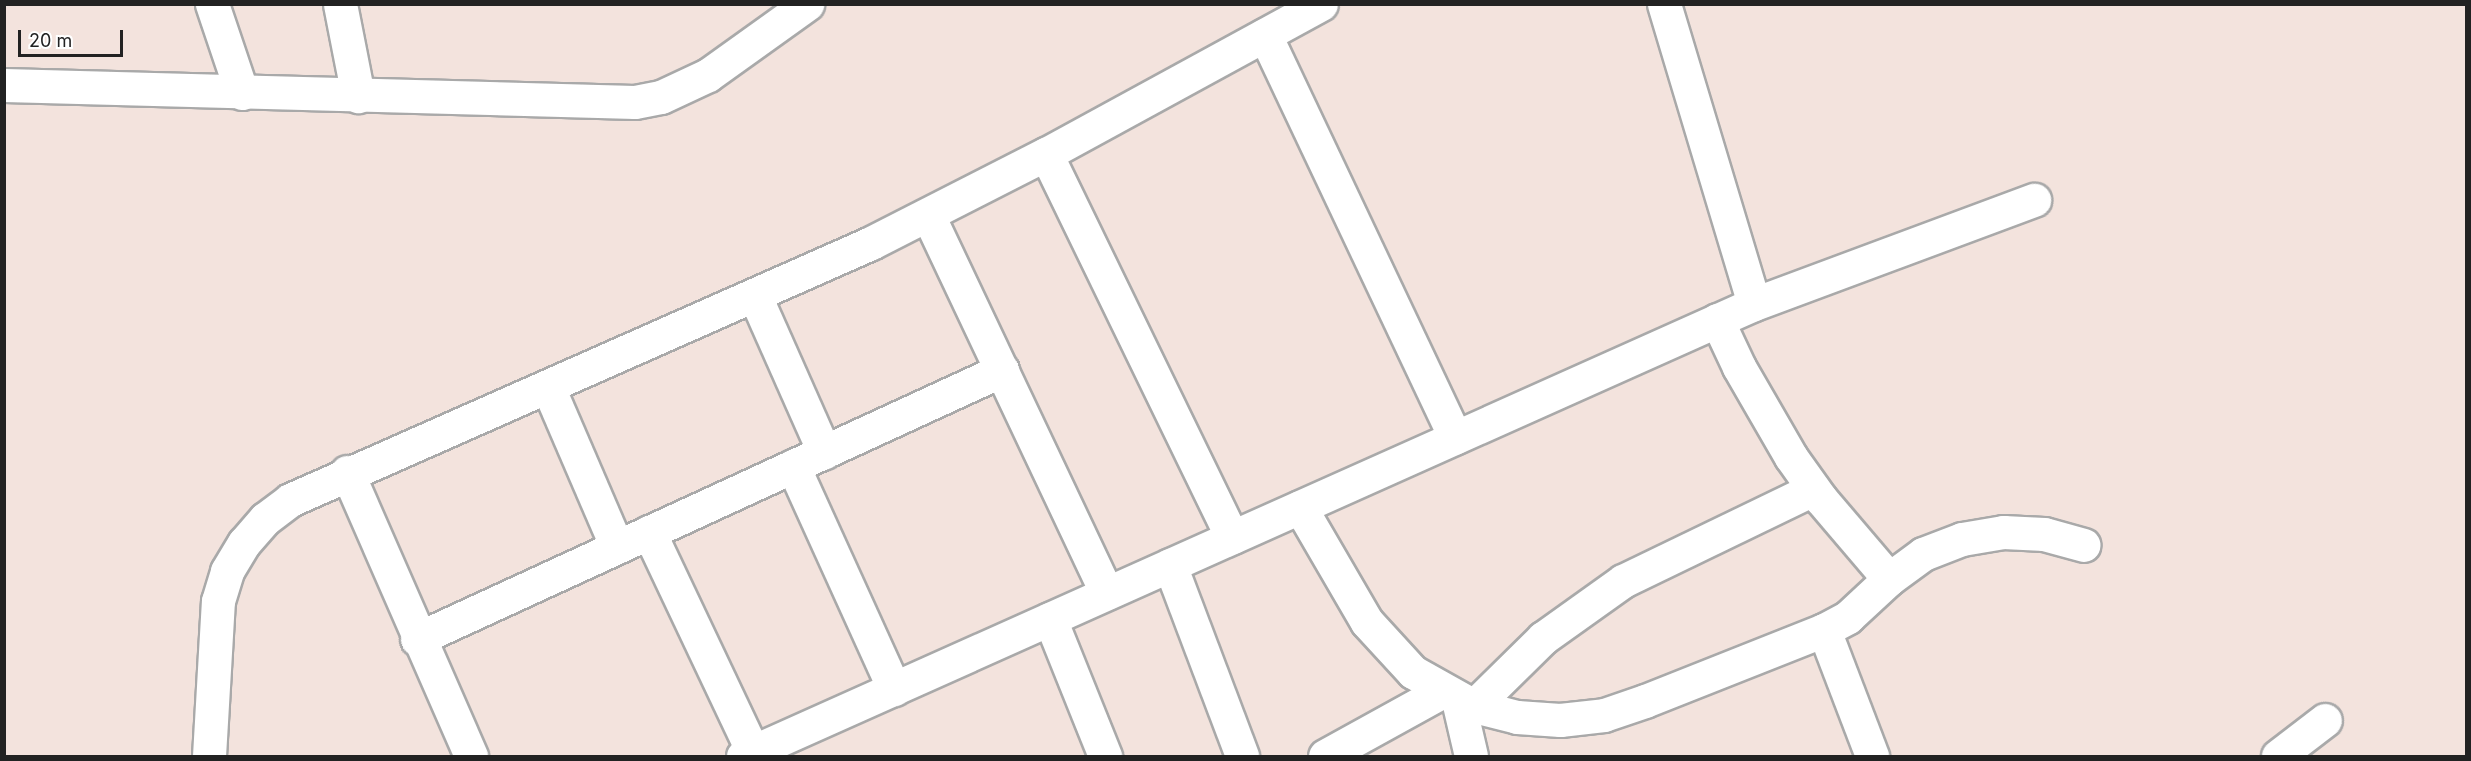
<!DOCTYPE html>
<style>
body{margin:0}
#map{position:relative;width:2471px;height:761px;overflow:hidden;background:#f2efe9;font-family:Inter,sans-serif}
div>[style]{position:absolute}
.military>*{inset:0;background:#f3e3dd;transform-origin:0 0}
.roads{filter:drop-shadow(2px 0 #a9a9a9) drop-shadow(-2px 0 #a9a9a9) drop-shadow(0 2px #a9a9a9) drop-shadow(0 -2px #a9a9a9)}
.minor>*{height:33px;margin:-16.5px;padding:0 16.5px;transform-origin:16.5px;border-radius:16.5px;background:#fff}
span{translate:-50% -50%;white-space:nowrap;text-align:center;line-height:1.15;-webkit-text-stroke:4.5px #fff;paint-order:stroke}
.frame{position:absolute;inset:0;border:6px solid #222;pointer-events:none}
.scale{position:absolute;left:18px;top:30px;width:105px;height:27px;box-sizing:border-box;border:3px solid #222;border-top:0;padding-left:8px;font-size:18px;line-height:21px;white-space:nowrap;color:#222;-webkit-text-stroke:4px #fff;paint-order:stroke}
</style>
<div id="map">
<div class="military">
<i style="left:5px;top:5px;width:2461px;height:751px"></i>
</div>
<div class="roads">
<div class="minor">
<i style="left:212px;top:4px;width:94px;rotate:71.4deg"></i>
<i style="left:340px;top:4px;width:94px;rotate:78.9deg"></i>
<i style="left:1664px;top:4px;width:313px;rotate:73.3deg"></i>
<i style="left:1265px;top:35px;width:445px;rotate:64.7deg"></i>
<i style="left:4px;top:85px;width:631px;rotate:1.54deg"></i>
<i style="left:635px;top:102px;width:26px;rotate:-11deg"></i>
<i style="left:661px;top:97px;width:52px;rotate:-25.1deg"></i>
<i style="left:708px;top:75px;width:122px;rotate:-35.6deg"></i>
<i style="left:1046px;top:154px;width:426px;rotate:64.1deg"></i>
<i style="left:928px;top:215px;width:418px;rotate:64.7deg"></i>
<i style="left:755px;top:296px;width:171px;rotate:66.1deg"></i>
<i style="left:1717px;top:320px;width:52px;rotate:64.9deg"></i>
<i style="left:1739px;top:367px;width:104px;rotate:60deg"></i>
<i style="left:1791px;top:457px;width:52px;rotate:54.5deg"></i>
<i style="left:1821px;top:499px;width:105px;rotate:49.6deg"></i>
<i style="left:548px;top:387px;width:174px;rotate:66.7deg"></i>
<i style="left:793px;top:466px;width:245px;rotate:65.6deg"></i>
<i style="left:347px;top:472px;width:310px;rotate:66.4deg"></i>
<i style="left:1300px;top:507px;width:133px;rotate:59.8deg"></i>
<i style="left:1367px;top:622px;width:68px;rotate:47.4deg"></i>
<i style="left:1413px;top:672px;width:70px;rotate:29.1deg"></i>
<i style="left:1474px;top:706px;width:44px;rotate:14.3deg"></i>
<i style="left:1517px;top:717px;width:43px;rotate:4deg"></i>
<i style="left:1560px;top:720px;width:44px;rotate:-6.5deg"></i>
<i style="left:1604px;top:715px;width:43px;rotate:-18.9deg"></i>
<i style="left:1645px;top:701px;width:193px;rotate:-21.6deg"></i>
<i style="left:1824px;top:630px;width:27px;rotate:-28deg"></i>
<i style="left:1848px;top:617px;width:56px;rotate:-42.8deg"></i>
<i style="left:1889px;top:579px;width:42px;rotate:-36.3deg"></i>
<i style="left:1923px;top:554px;width:42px;rotate:-21deg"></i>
<i style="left:1962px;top:539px;width:42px;rotate:-9.7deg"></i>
<i style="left:2003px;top:532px;width:41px;rotate:2.8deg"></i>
<i style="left:2044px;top:534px;width:41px;rotate:15.4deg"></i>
<i style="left:649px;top:532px;width:243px;rotate:64.7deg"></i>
<i style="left:1170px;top:565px;width:204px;rotate:69.3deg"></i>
<i style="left:1050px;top:619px;width:148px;rotate:68.1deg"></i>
<i style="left:1824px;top:630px;width:135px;rotate:69.1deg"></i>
<i style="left:417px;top:639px;width:644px;rotate:-24.69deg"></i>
<i style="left:1458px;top:700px;width:57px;rotate:76.9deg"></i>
<i style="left:1474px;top:706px;width:97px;rotate:-44.6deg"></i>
<i style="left:1543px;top:638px;width:98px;rotate:-35.5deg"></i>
<i style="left:1623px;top:581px;width:211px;rotate:-25.8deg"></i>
<i style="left:209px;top:756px;width:155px;rotate:-86.7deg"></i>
<i style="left:218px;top:601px;width:31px;rotate:-73deg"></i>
<i style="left:227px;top:571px;width:33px;rotate:-59deg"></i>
<i style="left:244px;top:543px;width:32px;rotate:-49deg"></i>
<i style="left:265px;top:519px;width:31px;rotate:-37deg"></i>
<i style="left:290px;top:500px;width:635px;rotate:-23.86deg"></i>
<i style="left:871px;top:243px;width:196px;rotate:-27deg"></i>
<i style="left:1046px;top:154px;width:313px;rotate:-28.6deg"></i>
<i style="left:743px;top:756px;width:1107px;rotate:-24.09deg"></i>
<i style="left:1754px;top:304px;width:299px;rotate:-20.4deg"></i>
<i style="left:1325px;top:756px;width:132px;rotate:-28.9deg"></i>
<i style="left:2278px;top:756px;width:59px;rotate:-37.5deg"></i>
</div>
</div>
<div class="frame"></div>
<div class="scale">20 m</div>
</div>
